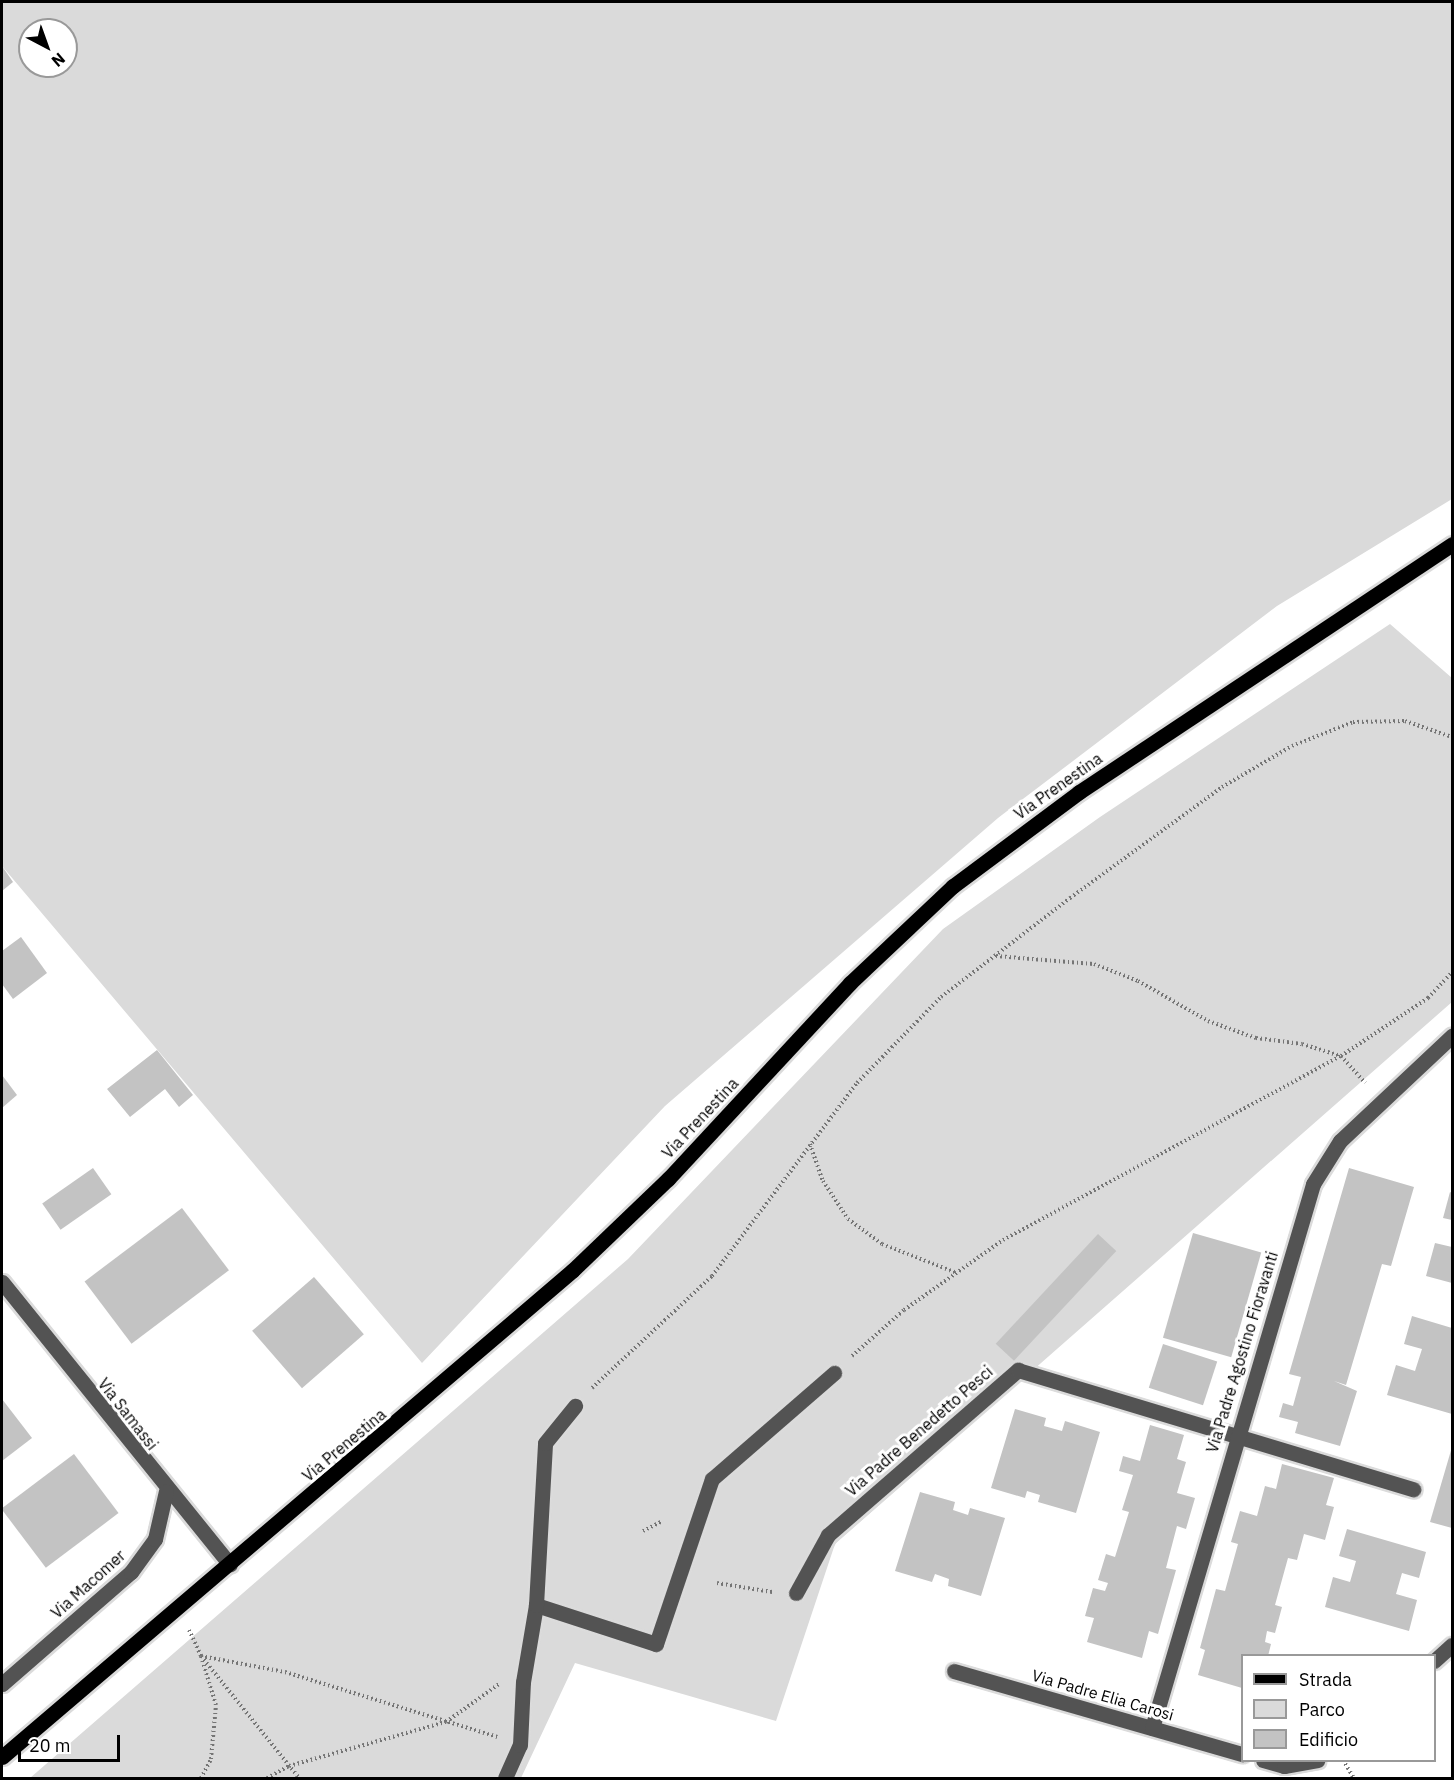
<!DOCTYPE html>
<style>
body{margin:0}
#map{position:relative;width:1454px;height:1780px;overflow:hidden;background:#fff;font-family:"IBM Plex Sans",sans-serif}
div>[style]{position:absolute}
.green>*{inset:0;background:#dadada}
.building>*{inset:0;background:#c3c3c3;transform-origin:0 0}
.path>*{height:4px;margin-top:-2px;transform-origin:0;background:repeating-linear-gradient(90deg,#757575 0 1.5px,transparent 0 4.5px)}
.roads{filter:drop-shadow(2px 0 #dbdbdb) drop-shadow(-2px 0 #dbdbdb) drop-shadow(0 2px #dbdbdb) drop-shadow(0 -2px #dbdbdb)}
.minor>*{height:15px;margin:-7.5px;padding:0 7.5px;transform-origin:7.5px;border-radius:7.5px;background:#535353}
.major>*{height:15px;margin:-7.5px;padding:0 7.5px;transform-origin:7.5px;border-radius:7.5px;background:#000}
span{translate:-50% -50%;white-space:nowrap;text-align:center;line-height:1.15;-webkit-text-stroke:6px #fff;paint-order:stroke}
.street-label{font-size:16px;color:#000}
.frame{position:absolute;inset:0;border:3px solid #000;pointer-events:none}
.legend{position:absolute;left:1241px;top:1654px;width:195px;height:108px;box-sizing:border-box;background:#fff;border:2px solid #999;margin:0;padding:8px 10px;list-style:none;font-size:18px;color:#000}
.legend li{display:flex;align-items:center;gap:12px;height:30px}
.legend b{width:30px;border:2px solid #999}
.north{position:absolute;left:18px;top:18px;width:60px;height:60px;box-sizing:border-box;background:#fff;border:2px solid #999;border-radius:50%;rotate:139deg;font-size:16px;font-weight:700;line-height:24px;text-align:center;color:#000}
.north::after{content:'';display:block;margin:auto;width:21px;height:27px;background:#000;clip-path:polygon(50% 0,100% 100%,50% 72%,0 100%)}
.scale{position:absolute;left:18px;top:1735px;width:102px;height:27px;box-sizing:border-box;border:3px solid #000;border-top:0;padding-left:8px;font-size:18px;line-height:21px;white-space:nowrap;color:#000;-webkit-text-stroke:4px #fff;paint-order:stroke}
</style>
<div id="map">
<div class="green">
<i style="clip-path:polygon(evenodd,2px 2px,1452px 2px,1452px 499px,1277px 606px,998px 818px,665px 1106px,422px 1363px,2px 866px,2px 2px,30px 30px,66px 30px,66px 66px,30px 66px,30px 30px)"></i>
<i style="clip-path:polygon(1390px 624px,1452px 678px,1452px 1002px,835px 1544px,776px 1721px,575px 1663px,521px 1778px,30px 1778px,628px 1259px,943px 929px,1100px 817px)"></i>
</div>
<div class="building">
<i style="clip-path:polygon(2px 866px,13px 882px,2px 891px)"></i>
<i style="clip-path:polygon(21px 937px,47px 973px,13px 999px,2px 984px,2px 951px)"></i>
<i style="clip-path:polygon(157px 1050px,193px 1095px,179px 1107px,165px 1089px,130px 1117px,107px 1089px)"></i>
<i style="clip-path:polygon(2px 1075px,17px 1095px,2px 1108px)"></i>
<i style="left:93px;top:1168px;width:32px;height:62px;rotate:55deg"></i>
<i style="clip-path:polygon(1349px 1168px,1414px 1187px,1391px 1266px,1382px 1264px,1346px 1385px,1334px 1381px,1357px 1391px,1340px 1446px,1295px 1433px,1298px 1422px,1279px 1417px,1283px 1403px,1293px 1406px,1301px 1377px,1289px 1374px)"></i>
<i style="clip-path:polygon(1450px 1192px,1452px 1193px,1452px 1220px,1443px 1218px)"></i>
<i style="left:182px;top:1208px;width:78px;height:122px;rotate:53deg"></i>
<i style="left:1193px;top:1233px;width:71px;height:109px;rotate:16deg"></i>
<i style="left:1098px;top:1234px;width:25px;height:150px;rotate:43deg"></i>
<i style="clip-path:polygon(1435px 1243px,1452px 1247px,1452px 1283px,1426px 1276px)"></i>
<i style="left:314px;top:1277px;width:76px;height:82px;rotate:49deg"></i>
<i style="clip-path:polygon(1412px 1316px,1452px 1328px,1452px 1414px,1387px 1395px,1396px 1365px,1415px 1371px,1422px 1349px,1404px 1344px)"></i>
<i style="left:1163px;top:1344px;width:57px;height:46px;rotate:18deg"></i>
<i style="clip-path:polygon(2px 1399px,32px 1438px,2px 1461px)"></i>
<i style="clip-path:polygon(1015px 1409px,1046px 1418px,1044px 1426px,1062px 1431px,1065px 1421px,1100px 1432px,1076px 1513px,1038px 1502px,1040px 1495px,1027px 1491px,1025px 1498px,991px 1488px)"></i>
<i style="clip-path:polygon(1150px 1425px,1184px 1435px,1177px 1459px,1186px 1462px,1177px 1493px,1195px 1498px,1186px 1529px,1177px 1526px,1166px 1568px,1176px 1570px,1158px 1634px,1149px 1631px,1142px 1658px,1087px 1642px,1094px 1618px,1085px 1616px,1093px 1588px,1105px 1591px,1108px 1583px,1098px 1580px,1106px 1554px,1115px 1557px,1129px 1512px,1122px 1510px,1133px 1475px,1119px 1471px,1123px 1456px,1140px 1461px)"></i>
<i style="clip-path:polygon(1452px 1447px,1452px 1528px,1430px 1522px)"></i>
<i style="left:74px;top:1454px;width:74px;height:91px;rotate:53deg"></i>
<i style="clip-path:polygon(1282px 1464px,1334px 1478px,1326px 1505px,1334px 1507px,1325px 1540px,1304px 1534px,1297px 1560px,1288px 1558px,1275px 1605px,1282px 1607px,1275px 1633px,1267px 1631px,1265px 1642px,1271px 1644px,1268px 1656px,1242px 1656px,1242px 1688px,1198px 1675px,1205px 1650px,1200px 1648px,1216px 1589px,1225px 1591px,1238px 1544px,1231px 1542px,1240px 1511px,1257px 1516px,1265px 1486px,1276px 1489px)"></i>
<i style="clip-path:polygon(920px 1492px,955px 1502px,953px 1510px,968px 1515px,970px 1508px,1005px 1518px,981px 1596px,948px 1586px,949px 1579px,935px 1574px,932px 1582px,895px 1571px)"></i>
<i style="clip-path:polygon(1347px 1529px,1426px 1552px,1419px 1578px,1402px 1573px,1396px 1594px,1417px 1600px,1409px 1631px,1325px 1607px,1333px 1577px,1350px 1582px,1356px 1561px,1339px 1556px)"></i>
</div>
<div class="path">
<i style="left:996px;top:956px;width:98px;rotate:4.7deg"></i>
<i style="left:1094px;top:964px;width:47px;rotate:21.1deg"></i>
<i style="left:1138px;top:981px;width:81px;rotate:29.7deg"></i>
<i style="left:1208px;top:1021px;width:51px;rotate:19.5deg"></i>
<i style="left:1256px;top:1038px;width:46px;rotate:7.4deg"></i>
<i style="left:1302px;top:1044px;width:41px;rotate:17.1deg"></i>
<i style="left:1341px;top:1056px;width:36px;rotate:48deg"></i>
<i style="left:810px;top:1144px;width:39px;rotate:71deg"></i>
<i style="left:823px;top:1181px;width:45px;rotate:56.7deg"></i>
<i style="left:848px;top:1219px;width:42px;rotate:36.3deg"></i>
<i style="left:882px;top:1244px;width:80px;rotate:21.1deg"></i>
<i style="left:852px;top:1356px;width:69px;rotate:-41.5deg"></i>
<i style="left:904px;top:1310px;width:121px;rotate:-35.3deg"></i>
<i style="left:1003px;top:1240px;width:385px;rotate:-28.6deg"></i>
<i style="left:1341px;top:1056px;width:105px;rotate:-33.7deg"></i>
<i style="left:1428px;top:998px;width:35px;rotate:-47deg"></i>
<i style="left:592px;top:1388px;width:164px;rotate:-43deg"></i>
<i style="left:712px;top:1276px;width:241px;rotate:-53.1deg"></i>
<i style="left:857px;top:1083px;width:120px;rotate:-45.7deg"></i>
<i style="left:941px;top:997px;width:163px;rotate:-37.5deg"></i>
<i style="left:1070px;top:898px;width:188px;rotate:-36.1deg"></i>
<i style="left:1222px;top:787px;width:81px;rotate:-30.4deg"></i>
<i style="left:1292px;top:746px;width:66px;rotate:-21.5deg"></i>
<i style="left:1353px;top:722px;width:52px;rotate:-1.1deg"></i>
<i style="left:1405px;top:721px;width:50px;rotate:18.8deg"></i>
<i style="left:643px;top:1531px;width:22px;rotate:-27deg"></i>
<i style="left:717px;top:1583px;width:56px;rotate:9.3deg"></i>
<i style="left:189px;top:1630px;width:29px;rotate:65deg"></i>
<i style="left:201px;top:1656px;width:156px;rotate:51.2deg"></i>
<i style="left:1343px;top:1760px;width:21px;rotate:59deg"></i>
<i style="left:201px;top:1778px;width:21px;rotate:-62deg"></i>
<i style="left:211px;top:1759px;width:54px;rotate:-84.7deg"></i>
<i style="left:216px;top:1705px;width:51px;rotate:-107deg"></i>
<i style="left:201px;top:1656px;width:86px;rotate:10.8deg"></i>
<i style="left:285px;top:1672px;width:222px;rotate:17deg"></i>
<i style="left:267px;top:1778px;width:25px;rotate:-29deg"></i>
<i style="left:289px;top:1766px;width:163px;rotate:-15.7deg"></i>
<i style="left:446px;top:1722px;width:65px;rotate:-35.6deg"></i>
</div>
<div class="roads">
<div class="minor">
<i style="left:2px;top:1282px;width:363px;rotate:51.1deg"></i>
<i style="left:796px;top:1593px;width:66px;rotate:-61.1deg"></i>
<i style="left:828px;top:1535px;width:252px;rotate:-41deg"></i>
<i style="left:1018px;top:1370px;width:413px;rotate:16.8deg"></i>
<i style="left:536px;top:1605px;width:126px;rotate:18deg"></i>
<i style="left:656px;top:1644px;width:174px;rotate:-71.3deg"></i>
<i style="left:712px;top:1479px;width:162px;rotate:-41deg"></i>
<i style="left:1434px;top:1661px;width:24px;rotate:-42deg"></i>
<i style="left:954px;top:1671px;width:300px;rotate:16.1deg"></i>
<i style="left:2px;top:1684px;width:171px;rotate:-41deg"></i>
<i style="left:131px;top:1572px;width:41px;rotate:-54deg"></i>
<i style="left:155px;top:1539px;width:49px;rotate:-77.1deg"></i>
<i style="left:1152px;top:1728px;width:567px;rotate:-73.51deg"></i>
<i style="left:1313px;top:1184px;width:51px;rotate:-57.9deg"></i>
<i style="left:1340px;top:1141px;width:154px;rotate:-43.2deg"></i>
<i style="left:1263px;top:1760px;width:22px;rotate:16deg"></i>
<i style="left:1284px;top:1766px;width:34px;rotate:-10deg"></i>
<i style="left:505px;top:1778px;width:36px;rotate:-66deg"></i>
<i style="left:520px;top:1745px;width:63px;rotate:-87.3deg"></i>
<i style="left:523px;top:1682px;width:78px;rotate:-80.4deg"></i>
<i style="left:536px;top:1605px;width:162px;rotate:-86.8deg"></i>
<i style="left:545px;top:1443px;width:48px;rotate:-51deg"></i>
</div>
<div class="major">
<i style="left:2px;top:1757px;width:750px;rotate:-40.46deg"></i>
<i style="left:573px;top:1270px;width:132px;rotate:-43.8deg"></i>
<i style="left:668px;top:1179px;width:267px;rotate:-47.1deg"></i>
<i style="left:850px;top:983px;width:141px;rotate:-43.3deg"></i>
<i style="left:953px;top:886px;width:157px;rotate:-36.7deg"></i>
<i style="left:1079px;top:792px;width:448px;rotate:-33.6deg"></i>
</div>
</div>
<div class="street-label">
<span style="left:1058px;top:786px;rotate:-35deg">Via Prenestina</span>
<span style="left:700px;top:1118px;rotate:-47deg">Via Prenestina</span>
<span style="left:1242px;top:1352px;rotate:-73deg">Via Padre Agostino Fioravanti</span>
<span style="left:128px;top:1414px;rotate:52deg">Via Samassi</span>
<span style="left:919px;top:1431px;rotate:-41deg">Via Padre Benedetto Pesci</span>
<span style="left:344px;top:1445px;rotate:-40deg">Via Prenestina</span>
<span style="left:88px;top:1584px;rotate:-42deg">Via Macomer</span>
<span style="left:1103px;top:1695px;rotate:16deg">Via Padre Elia Carosi</span>
</div>
<div class="frame"></div>
<ul class="legend">
<li><b style="height:8px;background:#000"></b>Strada</li>
<li><b style="height:16px;background:#dadada"></b>Parco</li>
<li><b style="height:16px;background:#c3c3c3"></b>Edificio</li>
</ul>
<div class="north">N</div>
<div class="scale">20 m</div>
</div>
